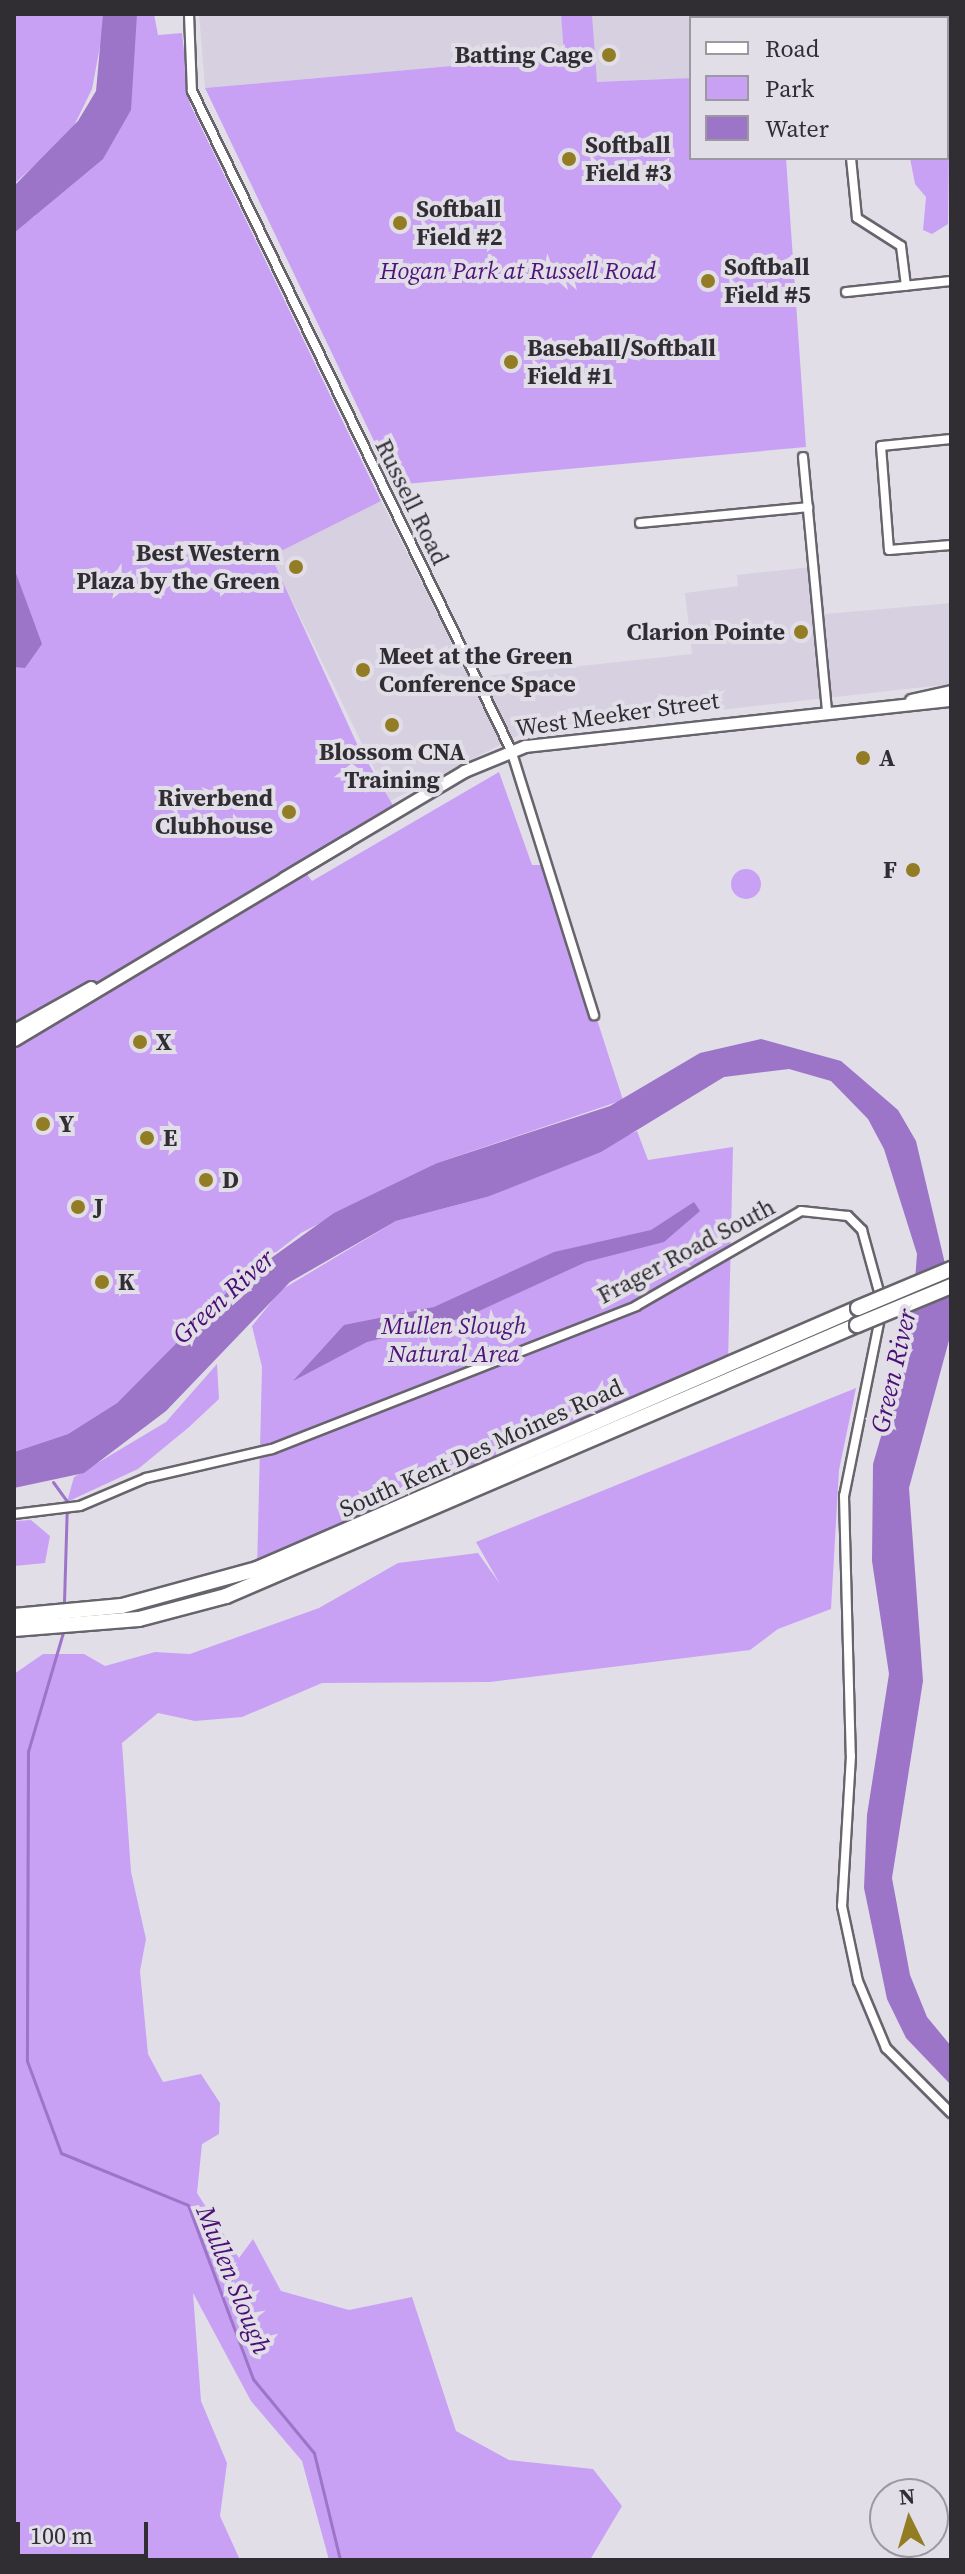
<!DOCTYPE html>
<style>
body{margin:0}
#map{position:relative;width:965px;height:2574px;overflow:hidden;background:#e2dee8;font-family:"Source Serif 4",serif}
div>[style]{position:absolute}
.built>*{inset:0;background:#d7d0e0}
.green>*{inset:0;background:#c8a1f5}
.round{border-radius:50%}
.water>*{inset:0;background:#9c74c8}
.stream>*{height:3px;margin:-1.5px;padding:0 1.5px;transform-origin:1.5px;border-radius:1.5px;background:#9c74c8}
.roads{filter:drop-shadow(2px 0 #67646c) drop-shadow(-2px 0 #67646c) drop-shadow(0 2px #67646c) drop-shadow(0 -2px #67646c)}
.minor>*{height:8px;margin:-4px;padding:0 4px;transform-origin:4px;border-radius:4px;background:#fff}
.secondary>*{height:11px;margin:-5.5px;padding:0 5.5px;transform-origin:5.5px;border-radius:5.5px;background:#fff}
.trunk>*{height:14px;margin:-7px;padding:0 7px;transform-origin:7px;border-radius:7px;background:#fff}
.bridges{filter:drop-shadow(2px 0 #67646c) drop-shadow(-2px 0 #67646c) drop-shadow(0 2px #67646c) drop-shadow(0 -2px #67646c)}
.trunk-bridge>*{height:14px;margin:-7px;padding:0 7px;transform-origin:7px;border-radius:7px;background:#fff}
.dots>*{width:22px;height:22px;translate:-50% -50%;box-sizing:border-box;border:4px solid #e2dee8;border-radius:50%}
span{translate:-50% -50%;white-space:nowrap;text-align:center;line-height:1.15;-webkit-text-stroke:8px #e2dee8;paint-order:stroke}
.poi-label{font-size:24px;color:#302e32;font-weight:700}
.right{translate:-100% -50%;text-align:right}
.left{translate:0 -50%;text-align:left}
.park-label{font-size:24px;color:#4d1378;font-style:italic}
.street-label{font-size:24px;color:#302e32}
.water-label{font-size:26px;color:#4a0e75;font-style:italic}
.frame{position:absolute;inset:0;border:16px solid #302e32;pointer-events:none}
.legend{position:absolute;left:689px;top:16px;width:260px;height:144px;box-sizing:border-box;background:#e2dee8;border:2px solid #9b989f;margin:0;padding:10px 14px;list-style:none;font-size:24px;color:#302e32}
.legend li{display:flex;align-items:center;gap:16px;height:40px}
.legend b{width:40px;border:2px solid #9b989f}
.north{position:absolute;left:869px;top:2478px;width:80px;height:80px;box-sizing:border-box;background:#e2dee8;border:2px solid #9b989f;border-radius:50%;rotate:355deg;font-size:22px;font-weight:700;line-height:32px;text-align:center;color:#302e32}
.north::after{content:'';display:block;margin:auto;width:28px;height:36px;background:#927d24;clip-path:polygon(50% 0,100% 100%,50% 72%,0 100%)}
.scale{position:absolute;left:16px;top:2522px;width:132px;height:36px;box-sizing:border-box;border:4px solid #302e32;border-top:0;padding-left:10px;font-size:24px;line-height:28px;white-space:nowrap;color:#302e32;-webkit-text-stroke:6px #e2dee8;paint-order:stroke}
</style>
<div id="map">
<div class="built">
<i style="clip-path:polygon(199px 14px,561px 14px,565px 56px,205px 88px)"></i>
<i style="clip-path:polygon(592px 14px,762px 14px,763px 18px,691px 18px,691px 78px,597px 85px)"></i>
<i style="clip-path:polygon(381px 501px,469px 678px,692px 654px,685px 593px,738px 586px,737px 575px,820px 566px,825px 614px,951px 603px,951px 684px,525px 732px,390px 801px,268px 551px)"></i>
</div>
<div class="green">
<i style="clip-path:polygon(14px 14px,104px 14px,104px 25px,92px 89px,71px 132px,14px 184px)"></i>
<i style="clip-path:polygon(137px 14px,154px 14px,158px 35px,182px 33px,190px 104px,381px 501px,271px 556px,358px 746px,400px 817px,306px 873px,312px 881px,499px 772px,532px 865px,547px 865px,623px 1100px,437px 1163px,301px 1233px,235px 1284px,117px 1403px,68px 1434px,14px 1452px,14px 230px,35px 216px)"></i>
<i style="clip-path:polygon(561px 14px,592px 14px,597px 82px,691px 78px,691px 158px,786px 158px,806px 447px,395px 485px,205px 88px,564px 56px)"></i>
<i style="clip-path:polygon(907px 14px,951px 14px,948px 224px,932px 234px,923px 230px,926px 197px,915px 184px,910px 158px,947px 158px,947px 18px)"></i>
<i class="round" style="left:731px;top:869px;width:30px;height:30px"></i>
<i style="clip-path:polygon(637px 1131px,648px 1160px,733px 1147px,728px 1364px,257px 1569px,262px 1367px,252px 1326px,281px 1290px,396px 1221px,487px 1197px)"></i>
<i style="clip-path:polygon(217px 1364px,219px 1399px,188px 1428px,138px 1469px,67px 1502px,74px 1477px,166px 1422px)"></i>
<i style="clip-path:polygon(856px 1388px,839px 1470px,831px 1609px,778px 1629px,750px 1650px,490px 1682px,322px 1683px,242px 1717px,195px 1721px,158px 1713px,122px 1743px,131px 1872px,146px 1939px,140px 1971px,148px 2054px,163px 2082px,201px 2074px,220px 2103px,219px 2134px,202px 2144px,197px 2193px,239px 2258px,253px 2239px,281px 2291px,349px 2310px,412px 2297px,456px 2431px,509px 2460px,593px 2469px,622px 2506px,590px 2560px,329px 2560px,302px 2461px,251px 2401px,193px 2293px,201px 2401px,227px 2463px,220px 2516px,240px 2560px,14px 2560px,14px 1674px,43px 1654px,84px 1654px,105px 1666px,155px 1652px,190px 1654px,319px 1608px,398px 1563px,478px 1553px,500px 1584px,476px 1542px)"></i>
<i style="clip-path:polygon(31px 1520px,50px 1536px,45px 1563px,14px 1566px,14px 1521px)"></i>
</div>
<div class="water">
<i style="clip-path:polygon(103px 14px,137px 14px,131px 110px,103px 159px,14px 233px,14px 186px,78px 121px,96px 91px)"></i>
<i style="clip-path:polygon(14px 568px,42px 644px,25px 668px,14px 667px)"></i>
<i style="clip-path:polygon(761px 1039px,841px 1061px,898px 1110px,916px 1141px,951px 1289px,951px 1333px,909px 1488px,923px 1681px,892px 1878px,910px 1975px,927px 2017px,951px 2046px,951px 2085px,906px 2038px,887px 1999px,864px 1888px,867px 1815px,889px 1674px,872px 1561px,873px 1464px,911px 1333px,917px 1254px,884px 1149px,868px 1119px,831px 1081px,789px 1069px,724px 1077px,601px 1152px,487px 1197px,396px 1221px,290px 1282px,166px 1411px,84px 1473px,14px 1488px,14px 1452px,68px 1434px,117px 1403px,235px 1284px,334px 1213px,437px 1163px,610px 1106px,700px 1053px)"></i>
<i style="clip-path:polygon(694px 1202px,700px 1211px,664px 1242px,586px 1262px,466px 1317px,367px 1342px,293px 1381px,344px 1325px,434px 1307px,554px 1252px,651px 1230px)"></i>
</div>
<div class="stream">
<i style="left:53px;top:1482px;width:24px;rotate:54deg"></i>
<i style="left:67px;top:1501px;width:104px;rotate:91.7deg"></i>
<i style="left:64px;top:1629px;width:127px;rotate:106.4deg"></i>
<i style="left:28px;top:1751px;width:310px;rotate:90.2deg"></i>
<i style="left:27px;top:2061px;width:98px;rotate:69.7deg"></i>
<i style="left:61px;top:2153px;width:137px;rotate:22.3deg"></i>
<i style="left:188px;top:2205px;width:186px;rotate:69.5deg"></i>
<i style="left:253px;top:2379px;width:96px;rotate:50.5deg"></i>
<i style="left:314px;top:2453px;width:110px;rotate:76.3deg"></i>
</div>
<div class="roads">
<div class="minor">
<i style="left:189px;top:14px;width:77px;rotate:87.8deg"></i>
<i style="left:192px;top:91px;width:732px;rotate:64.17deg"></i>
<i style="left:511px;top:750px;width:278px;rotate:72.6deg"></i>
<i style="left:841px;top:18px;width:5px;rotate:-53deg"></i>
<i style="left:851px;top:158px;width:60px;rotate:84.3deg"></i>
<i style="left:857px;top:218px;width:52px;rotate:32.5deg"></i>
<i style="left:901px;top:246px;width:40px;rotate:82.9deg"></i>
<i style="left:846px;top:292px;width:106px;rotate:-6deg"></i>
<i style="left:951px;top:439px;width:70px;rotate:174.3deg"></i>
<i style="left:881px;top:446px;width:104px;rotate:85.6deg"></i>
<i style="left:889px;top:550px;width:62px;rotate:-4.6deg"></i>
<i style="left:803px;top:457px;width:253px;rotate:84.6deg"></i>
<i style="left:640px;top:523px;width:169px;rotate:-5.4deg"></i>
<i style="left:881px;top:1313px;width:187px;rotate:101.4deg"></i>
<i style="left:844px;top:1496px;width:260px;rotate:88.5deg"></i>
<i style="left:851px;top:1756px;width:150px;rotate:93.4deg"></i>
<i style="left:842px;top:1906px;width:77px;rotate:78deg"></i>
<i style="left:858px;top:1981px;width:73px;rotate:67.3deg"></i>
<i style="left:886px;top:2048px;width:92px;rotate:45deg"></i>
<i style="left:14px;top:1514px;width:66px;rotate:-6.9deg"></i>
<i style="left:80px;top:1506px;width:72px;rotate:-23deg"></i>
<i style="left:146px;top:1478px;width:129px;rotate:-13deg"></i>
<i style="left:272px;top:1449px;width:391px;rotate:-21.4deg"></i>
<i style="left:636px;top:1306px;width:190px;rotate:-29.9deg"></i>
<i style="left:801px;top:1211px;width:47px;rotate:6.1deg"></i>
<i style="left:848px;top:1216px;width:20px;rotate:45deg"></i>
<i style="left:862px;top:1230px;width:72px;rotate:74.6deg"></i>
</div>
<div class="secondary">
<i style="left:911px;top:700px;width:41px;rotate:-12.7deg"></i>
<i style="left:284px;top:878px;width:209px;rotate:-30.7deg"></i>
<i style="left:464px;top:771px;width:66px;rotate:-22.3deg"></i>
<i style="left:525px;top:746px;width:428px;rotate:-6.2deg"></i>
<i style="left:14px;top:1030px;width:88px;rotate:-29.2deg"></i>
<i style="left:14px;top:1040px;width:388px;rotate:-30.9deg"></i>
</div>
<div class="trunk">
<i style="left:14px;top:1616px;width:108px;rotate:-5.3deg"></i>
<i style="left:122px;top:1606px;width:140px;rotate:-15.3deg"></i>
<i style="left:257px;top:1569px;width:655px;rotate:-23.47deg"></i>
<i style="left:14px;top:1629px;width:125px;rotate:-4.6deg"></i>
<i style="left:139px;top:1619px;width:90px;rotate:-14.8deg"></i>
<i style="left:226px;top:1596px;width:687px;rotate:-23.24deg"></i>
</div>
</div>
<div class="bridges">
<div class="trunk-bridge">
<i style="left:858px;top:1308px;width:101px;rotate:-22.8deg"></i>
<i style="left:857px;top:1325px;width:102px;rotate:-22.5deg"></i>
</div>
</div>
<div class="dots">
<i style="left:609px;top:55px;background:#927d24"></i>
<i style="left:569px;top:159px;background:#927d24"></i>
<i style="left:400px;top:223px;background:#927d24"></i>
<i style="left:708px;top:281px;background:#927d24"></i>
<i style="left:511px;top:362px;background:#927d24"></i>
<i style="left:296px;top:567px;background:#927d24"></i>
<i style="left:801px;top:632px;background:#927d24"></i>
<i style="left:363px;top:670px;background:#927d24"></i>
<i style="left:392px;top:725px;background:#927d24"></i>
<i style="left:863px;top:758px;background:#927d24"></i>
<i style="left:289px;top:812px;background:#927d24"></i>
<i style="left:913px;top:870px;background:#927d24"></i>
<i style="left:140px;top:1042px;background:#927d24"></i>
<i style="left:43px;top:1124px;background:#927d24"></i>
<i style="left:147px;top:1138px;background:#927d24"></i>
<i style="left:206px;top:1180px;background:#927d24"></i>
<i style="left:78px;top:1207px;background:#927d24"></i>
<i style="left:102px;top:1282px;background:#927d24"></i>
</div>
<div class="poi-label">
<span class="right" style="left:593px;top:55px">Batting Cage</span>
<span class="left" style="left:585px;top:159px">Softball<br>Field #3</span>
<span class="left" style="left:416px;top:223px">Softball<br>Field #2</span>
<span class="left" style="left:724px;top:281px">Softball<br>Field #5</span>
<span class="left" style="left:527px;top:362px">Baseball/Softball<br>Field #1</span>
<span class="right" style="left:280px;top:567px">Best Western<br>Plaza by the Green</span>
<span class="right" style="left:785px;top:632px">Clarion Pointe</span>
<span class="left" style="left:379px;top:670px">Meet at the Green<br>Conference Space</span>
<span style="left:392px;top:766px">Blossom CNA<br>Training</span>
<span class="left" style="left:879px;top:758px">A</span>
<span class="right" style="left:273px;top:812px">Riverbend<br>Clubhouse</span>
<span class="right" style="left:897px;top:870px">F</span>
<span class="left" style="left:156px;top:1042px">X</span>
<span class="left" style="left:59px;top:1124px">Y</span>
<span class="left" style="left:163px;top:1138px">E</span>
<span class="left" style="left:222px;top:1180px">D</span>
<span class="left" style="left:94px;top:1207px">J</span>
<span class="left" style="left:118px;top:1282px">K</span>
</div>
<div class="park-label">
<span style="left:518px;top:271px">Hogan Park at Russell Road</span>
<span style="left:454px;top:1340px">Mullen Slough<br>Natural Area</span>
</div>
<div class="street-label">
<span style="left:412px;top:502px;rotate:64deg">Russell Road</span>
<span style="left:617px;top:714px;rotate:-8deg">West Meeker Street</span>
<span style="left:686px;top:1251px;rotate:-28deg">Frager Road South</span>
<span style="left:481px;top:1448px;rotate:-24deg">South Kent Des Moines Road</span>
</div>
<div class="water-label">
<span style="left:224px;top:1297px;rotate:-42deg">Green River</span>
<span style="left:894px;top:1371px;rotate:-77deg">Green River</span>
<span style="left:233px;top:2280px;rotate:68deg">Mullen Slough</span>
</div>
<div class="frame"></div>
<ul class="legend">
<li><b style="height:10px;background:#fff"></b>Road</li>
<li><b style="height:22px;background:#c8a1f5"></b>Park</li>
<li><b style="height:22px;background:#9c74c8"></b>Water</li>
</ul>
<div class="north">N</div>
<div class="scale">100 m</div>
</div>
